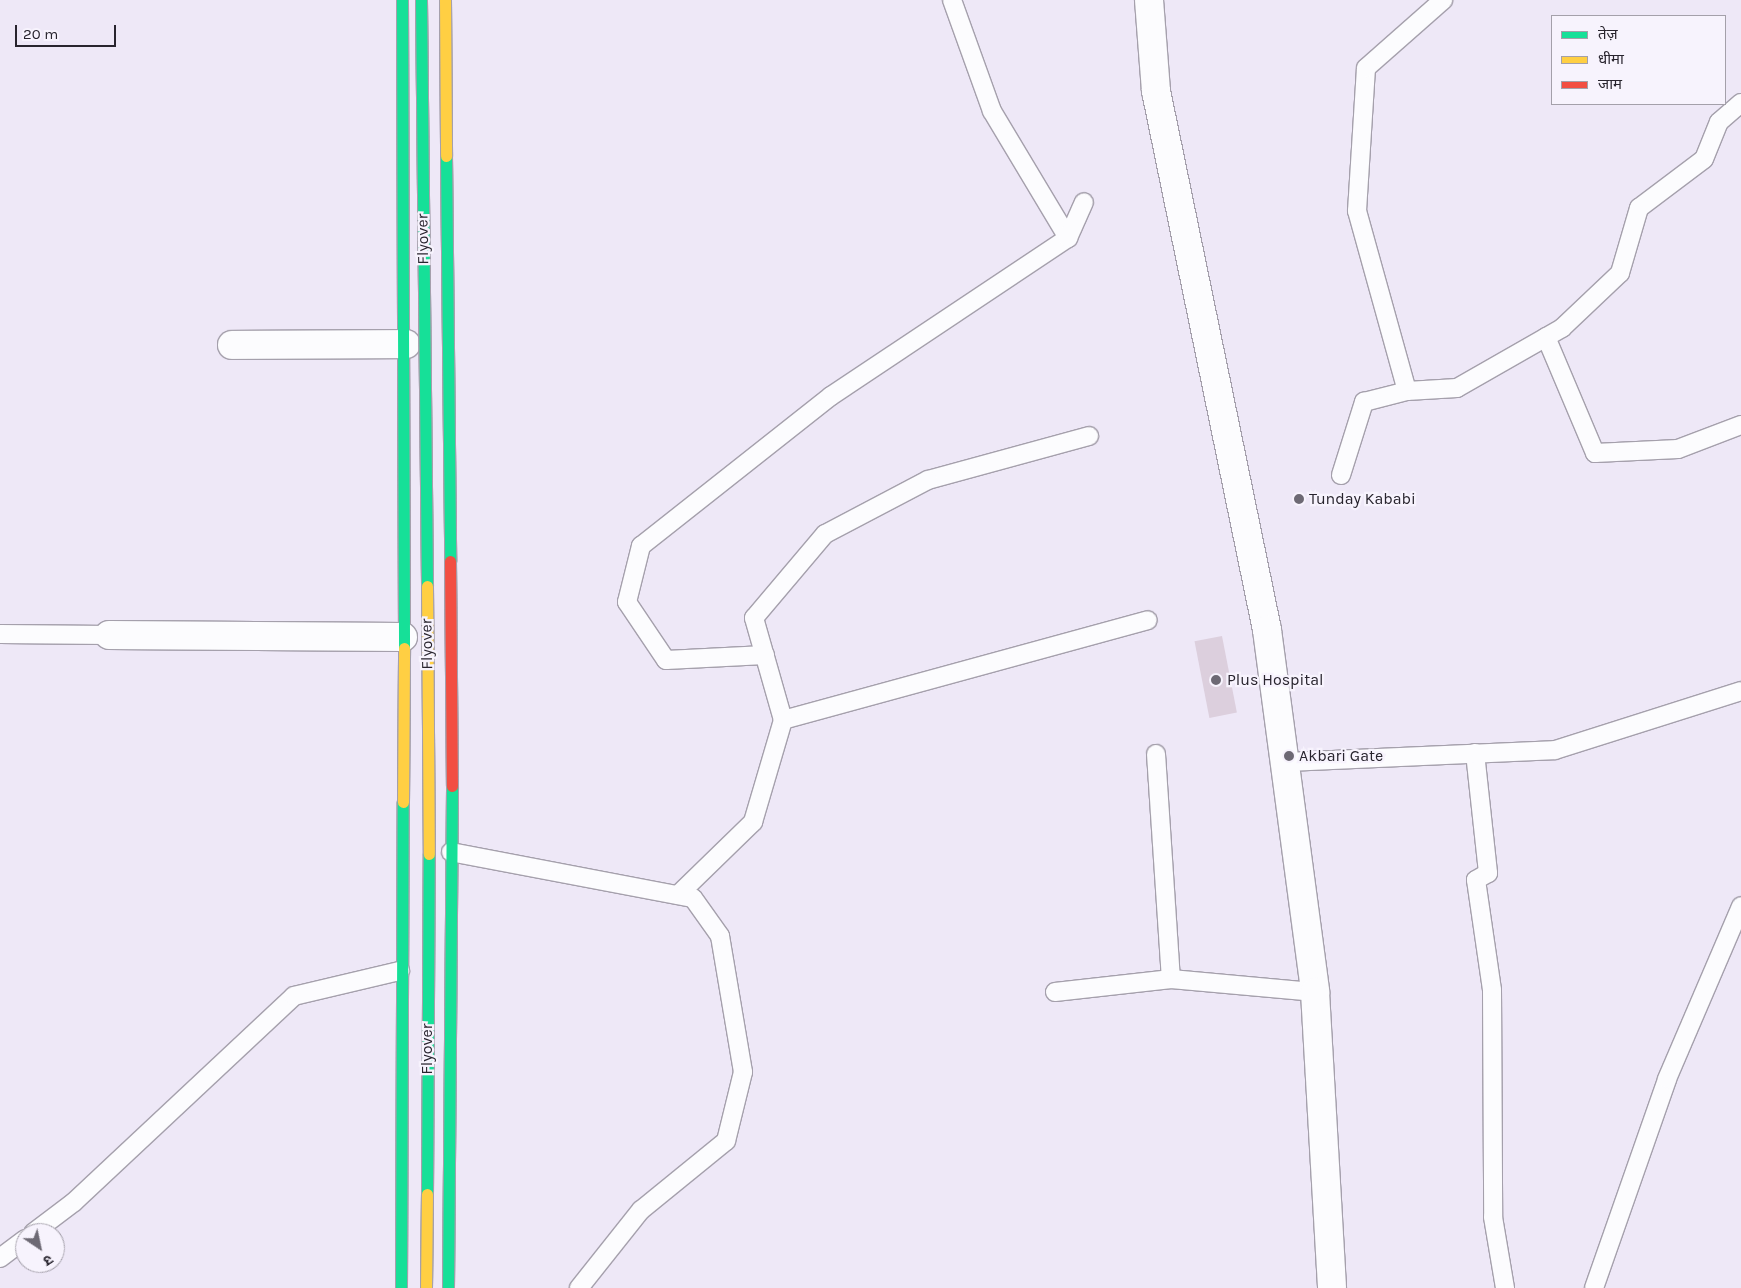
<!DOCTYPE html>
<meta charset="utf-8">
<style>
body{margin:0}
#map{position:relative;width:1741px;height:1288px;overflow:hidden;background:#eee8f7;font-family:Karla,"Noto Sans Devanagari",sans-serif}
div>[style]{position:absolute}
.building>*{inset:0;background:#dccfdd;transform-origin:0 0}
.roads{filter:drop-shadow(1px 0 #a5a0ac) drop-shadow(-1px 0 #a5a0ac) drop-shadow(0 1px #a5a0ac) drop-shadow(0 -1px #a5a0ac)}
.lane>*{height:18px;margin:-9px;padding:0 9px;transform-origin:9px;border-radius:9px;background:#fcfcfe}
.street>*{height:28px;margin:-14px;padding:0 14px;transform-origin:14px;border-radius:14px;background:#fcfcfe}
.fast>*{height:11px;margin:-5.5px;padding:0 5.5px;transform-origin:5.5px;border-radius:5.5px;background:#16e098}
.slow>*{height:11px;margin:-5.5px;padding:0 5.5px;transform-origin:5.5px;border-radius:5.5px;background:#ffcf43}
.jam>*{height:11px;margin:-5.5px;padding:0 5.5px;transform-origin:5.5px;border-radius:5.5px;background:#f24e42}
.bridges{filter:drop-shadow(1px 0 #a5a0ac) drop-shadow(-1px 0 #a5a0ac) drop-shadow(0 1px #a5a0ac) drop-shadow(0 -1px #a5a0ac)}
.fast-bridge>*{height:11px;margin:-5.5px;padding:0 5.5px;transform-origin:5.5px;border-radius:5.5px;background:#16e098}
.slow-bridge>*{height:11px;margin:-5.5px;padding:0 5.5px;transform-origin:5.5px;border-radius:5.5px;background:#ffcf43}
.dots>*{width:14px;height:14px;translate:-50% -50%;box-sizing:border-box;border:2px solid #f7f3fd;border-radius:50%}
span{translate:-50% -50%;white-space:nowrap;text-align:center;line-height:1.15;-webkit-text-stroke:4.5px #f7f3fd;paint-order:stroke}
.street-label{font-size:16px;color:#28242e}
.poi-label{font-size:16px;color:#28242e}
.left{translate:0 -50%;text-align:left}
.legend{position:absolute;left:1551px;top:15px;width:175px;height:90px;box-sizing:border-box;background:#f7f3fd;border:1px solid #a4a0aa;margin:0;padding:6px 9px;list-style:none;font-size:15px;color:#28242e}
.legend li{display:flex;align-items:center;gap:10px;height:25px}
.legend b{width:25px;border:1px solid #a4a0aa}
.north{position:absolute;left:15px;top:1223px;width:50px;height:50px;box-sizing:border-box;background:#f7f3fd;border:1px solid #a4a0aa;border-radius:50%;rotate:146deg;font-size:14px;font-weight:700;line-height:20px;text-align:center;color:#28242e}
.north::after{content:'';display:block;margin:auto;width:18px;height:22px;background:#6d6974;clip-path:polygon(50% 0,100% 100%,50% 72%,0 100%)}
.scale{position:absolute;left:15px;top:25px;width:101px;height:22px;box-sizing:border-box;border:2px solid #28242e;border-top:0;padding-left:6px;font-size:15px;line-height:18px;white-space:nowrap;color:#28242e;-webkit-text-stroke:4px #f7f3fd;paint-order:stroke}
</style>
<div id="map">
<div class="building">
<i style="left:1222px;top:636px;width:78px;height:28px;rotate:79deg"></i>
</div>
<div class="roads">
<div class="lane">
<i style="left:952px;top:0;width:118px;rotate:70.2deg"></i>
<i style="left:992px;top:111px;width:148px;rotate:59.1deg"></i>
<i style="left:1546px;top:337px;width:126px;rotate:67.1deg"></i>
<i style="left:1595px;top:453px;width:83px;rotate:-2.8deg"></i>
<i style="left:1678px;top:449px;width:67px;rotate:-20.9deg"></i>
<i style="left:1407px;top:391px;width:187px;rotate:-105.5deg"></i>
<i style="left:1357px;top:211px;width:143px;rotate:-86.4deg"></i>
<i style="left:1366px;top:68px;width:103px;rotate:-41.4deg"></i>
<i style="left:1089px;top:436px;width:167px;rotate:164.7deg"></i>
<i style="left:928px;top:480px;width:116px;rotate:152.3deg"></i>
<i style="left:825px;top:534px;width:110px;rotate:130.2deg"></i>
<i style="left:754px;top:618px;width:106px;rotate:74.1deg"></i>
<i style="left:783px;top:720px;width:378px;rotate:-15.3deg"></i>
<i style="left:1341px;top:475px;width:77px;rotate:-72.5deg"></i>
<i style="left:1364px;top:402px;width:44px;rotate:-14.3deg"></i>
<i style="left:1407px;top:391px;width:50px;rotate:-3.4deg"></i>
<i style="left:1457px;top:388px;width:121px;rotate:-29.7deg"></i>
<i style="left:1562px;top:328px;width:80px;rotate:-43.5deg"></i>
<i style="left:1620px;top:273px;width:68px;rotate:-73.7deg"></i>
<i style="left:1639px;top:208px;width:81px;rotate:-37deg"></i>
<i style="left:1704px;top:159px;width:40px;rotate:-68deg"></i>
<i style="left:1719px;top:122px;width:29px;rotate:-41deg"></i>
<i style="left:0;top:634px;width:109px;rotate:0.5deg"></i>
<i style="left:765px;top:655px;width:99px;rotate:177.1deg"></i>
<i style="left:666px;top:660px;width:70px;rotate:-123.9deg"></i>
<i style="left:627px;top:602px;width:58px;rotate:-76deg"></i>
<i style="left:641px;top:546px;width:242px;rotate:-38.3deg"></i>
<i style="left:831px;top:396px;width:285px;rotate:-33.7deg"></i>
<i style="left:1068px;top:238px;width:39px;rotate:-66deg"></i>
<i style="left:1475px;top:753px;width:121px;rotate:83.8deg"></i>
<i style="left:1488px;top:873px;width:14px;rotate:150deg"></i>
<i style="left:1476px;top:880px;width:111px;rotate:81.7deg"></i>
<i style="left:1492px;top:990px;width:227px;rotate:89.7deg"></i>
<i style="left:1493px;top:1217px;width:72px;rotate:80.4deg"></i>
<i style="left:1156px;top:754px;width:225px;rotate:86.2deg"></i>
<i style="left:1285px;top:762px;width:270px;rotate:-2.5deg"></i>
<i style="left:1555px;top:750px;width:195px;rotate:-17.6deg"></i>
<i style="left:451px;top:852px;width:246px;rotate:10.8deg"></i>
<i style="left:693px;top:898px;width:47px;rotate:54.6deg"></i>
<i style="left:720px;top:936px;width:138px;rotate:80.4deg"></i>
<i style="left:743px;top:1072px;width:71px;rotate:103.8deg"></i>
<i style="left:726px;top:1141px;width:109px;rotate:140.9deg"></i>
<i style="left:641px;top:1210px;width:100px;rotate:128.5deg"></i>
<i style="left:678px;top:895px;width:105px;rotate:-44.2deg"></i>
<i style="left:753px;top:822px;width:106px;rotate:-73.6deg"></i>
<i style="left:1055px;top:992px;width:117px;rotate:-6.4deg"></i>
<i style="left:1171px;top:979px;width:145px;rotate:5.2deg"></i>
<i style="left:33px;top:1233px;width:51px;rotate:-37.1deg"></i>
<i style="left:74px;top:1202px;width:301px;rotate:-43.1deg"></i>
<i style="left:294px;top:996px;width:109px;rotate:-13.3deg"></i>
<i style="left:0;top:1258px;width:31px;rotate:-37deg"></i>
<i style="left:1594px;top:1288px;width:221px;rotate:-70.7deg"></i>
<i style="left:1667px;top:1079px;width:188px;rotate:-66.8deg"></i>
</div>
<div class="street">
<i style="left:1149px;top:0;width:91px;rotate:85.6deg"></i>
<i style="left:1156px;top:91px;width:550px;rotate:78.36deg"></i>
<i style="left:1267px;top:630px;width:365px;rotate:82.4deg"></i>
<i style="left:1315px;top:992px;width:296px;rotate:86.7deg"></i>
<i style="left:232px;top:345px;width:174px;rotate:-0.3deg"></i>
<i style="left:109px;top:635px;width:294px;rotate:0.4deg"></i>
</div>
<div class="fast">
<i style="left:402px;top:0;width:648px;rotate:89.82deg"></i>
<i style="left:446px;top:156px;width:405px;rotate:89.4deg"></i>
<i style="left:401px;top:1288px;width:486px;rotate:-89.8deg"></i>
<i style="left:448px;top:1288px;width:502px;rotate:-89.54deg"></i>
</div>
<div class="slow">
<i style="left:445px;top:0;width:156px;rotate:89.6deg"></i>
<i style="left:403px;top:802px;width:154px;rotate:-89.6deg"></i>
</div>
<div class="jam">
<i style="left:450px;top:561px;width:225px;rotate:89.5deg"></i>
</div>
</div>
<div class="bridges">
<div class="fast-bridge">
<i style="left:421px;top:0;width:586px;rotate:89.41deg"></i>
<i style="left:427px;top:1194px;width:340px;rotate:-89.7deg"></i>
</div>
<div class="slow-bridge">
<i style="left:427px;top:586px;width:268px;rotate:89.6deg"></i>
<i style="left:426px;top:1288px;width:94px;rotate:-89.4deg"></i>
</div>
</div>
<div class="dots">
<i style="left:1299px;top:499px;background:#6d6974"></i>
<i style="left:1216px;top:680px;background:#6d6974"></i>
<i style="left:1289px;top:756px;background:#6d6974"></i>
</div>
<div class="street-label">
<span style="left:423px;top:239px;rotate:-91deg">Flyover</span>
<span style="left:427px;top:644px;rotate:-91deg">Flyover</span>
<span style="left:427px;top:1049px;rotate:-90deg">Flyover</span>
</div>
<div class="poi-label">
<span class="left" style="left:1309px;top:499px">Tunday Kababi</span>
<span class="left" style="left:1227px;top:680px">Plus Hospital</span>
<span class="left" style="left:1299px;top:756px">Akbari Gate</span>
</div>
<ul class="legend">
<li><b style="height:6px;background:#16e098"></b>तेज़</li>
<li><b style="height:6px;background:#ffcf43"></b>धीमा</li>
<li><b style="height:6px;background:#f24e42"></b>जाम</li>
</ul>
<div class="north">उ</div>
<div class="scale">20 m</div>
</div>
